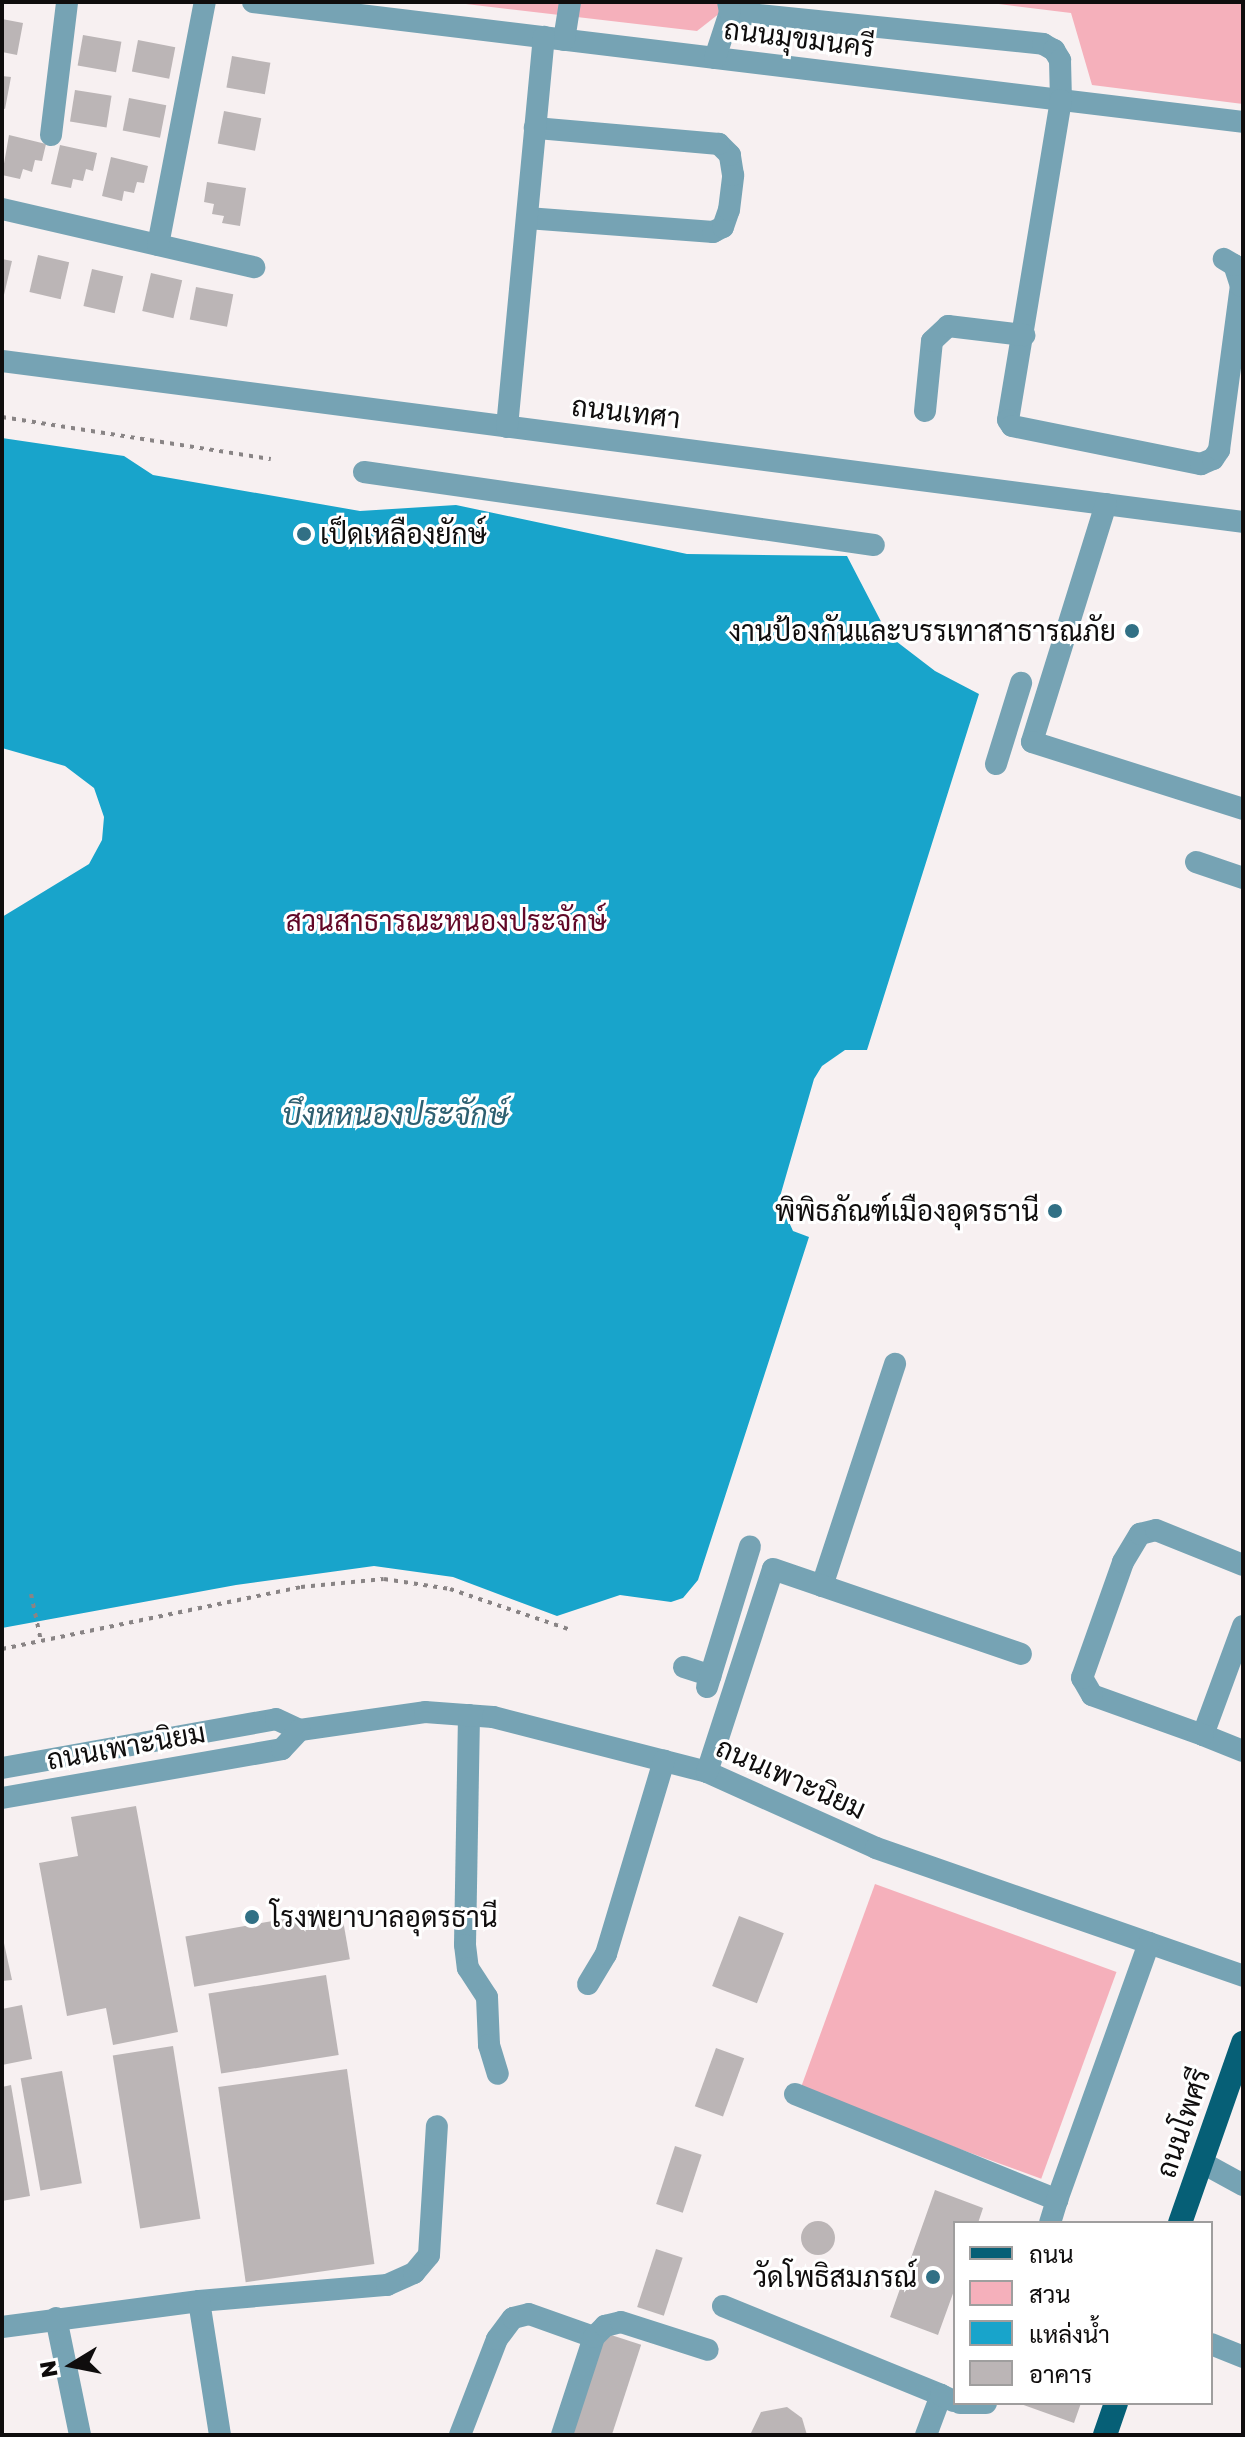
<!DOCTYPE html>
<meta charset="utf-8">
<style>
body{margin:0}
#map{position:relative;width:1245px;height:2437px;overflow:hidden;background:#f7f0f1;font-family:"Golos Text",Sarabun,sans-serif}
div>[style]{position:absolute}
.green>*{inset:0;background:#f5b0bb;transform-origin:0 0}
.water>*{inset:0;background:#18a4cb}
.building>*{inset:0;background:#bbb5b6;transform-origin:0 0}
.round{border-radius:50%}
.path>*{height:4px;margin-top:-2px;transform-origin:0;background:repeating-linear-gradient(90deg,#898485 0 4px,transparent 0 10px)}
.minor>*{height:22px;margin:-11px;padding:0 11px;transform-origin:11px;border-radius:11px;background:#76a3b4}
.major>*{height:24px;margin:-12px;padding:0 12px;transform-origin:12px;border-radius:12px;background:#065f76}
.dots>*{width:22px;height:22px;translate:-50% -50%;box-sizing:border-box;border:4px solid #fff;border-radius:50%}
span{translate:-50% -50%;white-space:nowrap;text-align:center;line-height:1.15;-webkit-text-stroke:6px #fff;paint-order:stroke}
.street-label{font-size:28px;color:#0f0d0d}
.poi-label{font-size:28px;color:#0f0d0d}
.left{translate:0 -50%;text-align:left}
.right{translate:-100% -50%;text-align:right}
.park-label{font-size:28px;color:#610727}
.water-label{font-size:30px;color:#2d5f70;font-style:italic}
.frame{position:absolute;inset:0;border:4px solid #0f0d0d;pointer-events:none}
.legend{position:absolute;left:953px;top:2221px;width:260px;height:184px;box-sizing:border-box;background:#fff;border:2px solid #9f9e9e;margin:0;padding:10px 14px;list-style:none;font-size:24px;color:#0f0d0d}
.legend li{display:flex;align-items:center;gap:16px;height:40px}
.legend b{width:40px;border:2px solid #9f9e9e}
.north{position:absolute;left:32px;top:2325px;width:80px;height:80px;-webkit-text-stroke:6px #fff;paint-order:stroke;rotate:260deg;font-size:22px;font-weight:700;line-height:32px;text-align:center;color:#0f0d0d}
.north::after{content:'';display:block;margin:auto;width:28px;height:36px;background:#0f0d0d;clip-path:polygon(50% 0,100% 100%,50% 72%,0 100%)}
</style>
<div id="map">
<div class="green">
<i style="clip-path:polygon(449px 2px,734px 2px,697px 31px)"></i>
<i style="clip-path:polygon(983px 2px,1243px 2px,1243px 104px,1092px 85px,1071px 13px)"></i>
<i style="left:875px;top:1884px;width:257px;height:220px;rotate:20deg"></i>
</div>
<div class="water">
<i style="clip-path:polygon(2px 438px,124px 456px,153px 475px,360px 511px,456px 505px,687px 554px,847px 556px,888px 635px,935px 671px,979px 694px,867px 1050px,845px 1050px,822px 1066px,814px 1079px,779px 1200px,793px 1231px,809px 1237px,698px 1580px,683px 1598px,671px 1602px,620px 1595px,557px 1616px,453px 1577px,374px 1566px,236px 1585px,2px 1628px,2px 917px,89px 864px,102px 840px,104px 817px,94px 788px,65px 766px,2px 748px)"></i>
</div>
<div class="building">
<i style="clip-path:polygon(2px 19px,23px 23px,17px 55px,2px 52px)"></i>
<i style="left:83px;top:35px;width:39px;height:31px;rotate:10deg"></i>
<i style="left:138px;top:40px;width:38px;height:32px;rotate:11deg"></i>
<i style="left:232px;top:56px;width:39px;height:32px;rotate:10deg"></i>
<i style="clip-path:polygon(2px 76px,11px 77px,5px 109px,2px 108px)"></i>
<i style="left:75px;top:90px;width:37px;height:32px;rotate:9deg"></i>
<i style="left:129px;top:98px;width:38px;height:33px;rotate:11deg"></i>
<i style="left:224px;top:111px;width:38px;height:33px;rotate:11deg"></i>
<i style="clip-path:polygon(9px 135px,46px 144px,42px 161px,35px 160px,32px 172px,23px 169px,20px 179px,2px 175px)"></i>
<i style="clip-path:polygon(60px 145px,97px 153px,93px 171px,86px 169px,83px 181px,73px 179px,71px 188px,51px 184px)"></i>
<i style="clip-path:polygon(111px 157px,148px 166px,144px 183px,137px 182px,134px 193px,124px 191px,122px 201px,102px 196px)"></i>
<i style="clip-path:polygon(207px 182px,246px 188px,240px 226px,222px 223px,224px 216px,212px 214px,214px 204px,204px 202px)"></i>
<i style="left:38px;top:255px;width:32px;height:38px;rotate:13deg"></i>
<i style="clip-path:polygon(2px 259px,12px 261px,3px 299px,2px 299px)"></i>
<i style="left:92px;top:269px;width:32px;height:38px;rotate:13deg"></i>
<i style="left:151px;top:273px;width:32px;height:39px;rotate:13deg"></i>
<i style="left:196px;top:287px;width:38px;height:33px;rotate:11deg"></i>
<i style="clip-path:polygon(136px 1806px,178px 2032px,113px 2045px,106px 2008px,67px 2016px,39px 1863px,78px 1856px,71px 1817px)"></i>
<i style="left:341px;top:1909px;width:51px;height:158px;rotate:80deg"></i>
<i style="left:739px;top:1916px;width:48px;height:75px;rotate:21deg"></i>
<i style="clip-path:polygon(2px 1934px,12px 1980px,2px 1981px)"></i>
<i style="left:326px;top:1975px;width:81px;height:119px;rotate:81deg"></i>
<i style="clip-path:polygon(22px 2005px,32px 2059px,2px 2065px,2px 2009px)"></i>
<i style="left:173px;top:2046px;width:175px;height:61px;rotate:81deg"></i>
<i style="left:716px;top:2048px;width:30px;height:62px;rotate:20deg"></i>
<i style="left:347px;top:2069px;width:197px;height:130px;rotate:82deg"></i>
<i style="left:62px;top:2071px;width:114px;height:42px;rotate:80deg"></i>
<i style="clip-path:polygon(11px 2085px,30px 2196px,2px 2201px,2px 2087px)"></i>
<i style="left:675px;top:2146px;width:28px;height:61px;rotate:18deg"></i>
<i style="clip-path:polygon(935px 2190px,983px 2208px,978px 2223px,955px 2223px,955px 2288px,938px 2335px,890px 2317px)"></i>
<i class="round" style="left:801px;top:2221px;width:34px;height:34px"></i>
<i style="left:656px;top:2249px;width:28px;height:61px;rotate:18deg"></i>
<i style="left:605px;top:2333px;width:38px;height:108px;rotate:18deg"></i>
<i style="clip-path:polygon(1018px 2403px,1081px 2403px,1074px 2423px)"></i>
<i style="clip-path:polygon(787px 2407px,802px 2418px,807px 2435px,750px 2435px,761px 2412px)"></i>
</div>
<div class="path">
<i style="left:2px;top:417px;width:272px;rotate:8.9deg"></i>
<i style="left:2px;top:844px;width:6px;rotate:90deg"></i>
<i style="left:31px;top:1594px;width:48px;rotate:78deg"></i>
<i style="left:2px;top:1649px;width:305px;rotate:-11.7deg"></i>
<i style="left:301px;top:1587px;width:83px;rotate:-5.5deg"></i>
<i style="left:384px;top:1579px;width:67px;rotate:8.6deg"></i>
<i style="left:450px;top:1589px;width:125px;rotate:18.7deg"></i>
</div>
<div class="minor">
<i style="left:253px;top:2px;width:997px;rotate:6.91deg"></i>
<i style="left:730px;top:12px;width:315px;rotate:5.8deg"></i>
<i style="left:1043px;top:44px;width:13px;rotate:29deg"></i>
<i style="left:1054px;top:50px;width:12px;rotate:59deg"></i>
<i style="left:1060px;top:60px;width:40px;rotate:88.6deg"></i>
<i style="left:1061px;top:100px;width:324px;rotate:99.4deg"></i>
<i style="left:1008px;top:420px;width:7px;rotate:56deg"></i>
<i style="left:1012px;top:426px;width:193px;rotate:11.4deg"></i>
<i style="left:1201px;top:464px;width:13px;rotate:-23deg"></i>
<i style="left:1213px;top:459px;width:11px;rotate:-56deg"></i>
<i style="left:1219px;top:450px;width:165px;rotate:-82.4deg"></i>
<i style="left:1241px;top:286px;width:22px;rotate:-108deg"></i>
<i style="left:1234px;top:265px;width:12px;rotate:-149deg"></i>
<i style="left:564px;top:40px;width:38px;rotate:-81deg"></i>
<i style="left:715px;top:58px;width:48px;rotate:-71.9deg"></i>
<i style="left:730px;top:12px;width:10px;rotate:-101deg"></i>
<i style="left:51px;top:135px;width:134px;rotate:-83.1deg"></i>
<i style="left:2px;top:209px;width:259px;rotate:13deg"></i>
<i style="left:527px;top:218px;width:187px;rotate:4.3deg"></i>
<i style="left:713px;top:232px;width:11px;rotate:-27deg"></i>
<i style="left:723px;top:227px;width:18px;rotate:-71deg"></i>
<i style="left:729px;top:210px;width:35px;rotate:-83deg"></i>
<i style="left:733px;top:175px;width:20px;rotate:-99deg"></i>
<i style="left:730px;top:155px;width:16px;rotate:-135deg"></i>
<i style="left:719px;top:144px;width:185px;rotate:-175deg"></i>
<i style="left:158px;top:245px;width:248px;rotate:-79.1deg"></i>
<i style="left:2px;top:361px;width:1251px;rotate:7.39deg"></i>
<i style="left:925px;top:411px;width:70px;rotate:-84.3deg"></i>
<i style="left:932px;top:341px;width:22px;rotate:-43deg"></i>
<i style="left:948px;top:326px;width:77px;rotate:6.8deg"></i>
<i style="left:507px;top:427px;width:392px;rotate:-84.6deg"></i>
<i style="left:364px;top:472px;width:515px;rotate:8.15deg"></i>
<i style="left:1106px;top:504px;width:249px;rotate:107.3deg"></i>
<i style="left:1032px;top:742px;width:221px;rotate:17.6deg"></i>
<i style="left:996px;top:764px;width:85px;rotate:-72.8deg"></i>
<i style="left:1196px;top:862px;width:50px;rotate:18.8deg"></i>
<i style="left:822px;top:1586px;width:234px;rotate:-71.8deg"></i>
<i style="left:1243px;top:1626px;width:116px;rotate:110.2deg"></i>
<i style="left:1203px;top:1735px;width:43px;rotate:21.8deg"></i>
<i style="left:684px;top:1667px;width:28px;rotate:18deg"></i>
<i style="left:707px;top:1687px;width:147px;rotate:-73deg"></i>
<i style="left:469px;top:1715px;width:230px;rotate:91deg"></i>
<i style="left:465px;top:1945px;width:23px;rotate:83deg"></i>
<i style="left:468px;top:1968px;width:35px;rotate:57deg"></i>
<i style="left:487px;top:1997px;width:48px;rotate:87.6deg"></i>
<i style="left:489px;top:2045px;width:30px;rotate:73deg"></i>
<i style="left:1203px;top:1735px;width:118px;rotate:-160.2deg"></i>
<i style="left:1092px;top:1695px;width:20px;rotate:-120deg"></i>
<i style="left:1082px;top:1678px;width:123px;rotate:-70.5deg"></i>
<i style="left:1123px;top:1562px;width:33px;rotate:-59deg"></i>
<i style="left:1140px;top:1534px;width:16px;rotate:-14deg"></i>
<i style="left:1156px;top:1530px;width:94px;rotate:21.9deg"></i>
<i style="left:2px;top:1768px;width:278px;rotate:-10.1deg"></i>
<i style="left:276px;top:1719px;width:26px;rotate:25deg"></i>
<i style="left:300px;top:1730px;width:126px;rotate:-8.2deg"></i>
<i style="left:425px;top:1712px;width:68px;rotate:4.2deg"></i>
<i style="left:493px;top:1717px;width:221px;rotate:14.4deg"></i>
<i style="left:707px;top:1772px;width:185px;rotate:24.2deg"></i>
<i style="left:876px;top:1848px;width:389px;rotate:19.2deg"></i>
<i style="left:707px;top:1772px;width:213px;rotate:-72deg"></i>
<i style="left:773px;top:1569px;width:262px;rotate:18.9deg"></i>
<i style="left:2px;top:1798px;width:284px;rotate:-9.9deg"></i>
<i style="left:282px;top:1749px;width:26px;rotate:-47deg"></i>
<i style="left:588px;top:1984px;width:35px;rotate:-59deg"></i>
<i style="left:606px;top:1954px;width:202px;rotate:-73.3deg"></i>
<i style="left:795px;top:2094px;width:283px;rotate:22deg"></i>
<i style="left:1057px;top:2200px;width:24px;rotate:107deg"></i>
<i style="left:1201px;top:2162px;width:48px;rotate:28.7deg"></i>
<i style="left:1057px;top:2200px;width:273px;rotate:-70.3deg"></i>
<i style="left:199px;top:2301px;width:189px;rotate:-4.9deg"></i>
<i style="left:387px;top:2285px;width:30px;rotate:-24deg"></i>
<i style="left:414px;top:2273px;width:23px;rotate:-50deg"></i>
<i style="left:429px;top:2255px;width:129px;rotate:-86.5deg"></i>
<i style="left:723px;top:2306px;width:235px;rotate:22.2deg"></i>
<i style="left:56px;top:2318px;width:119px;rotate:78.4deg"></i>
<i style="left:2px;top:2327px;width:199px;rotate:-7.5deg"></i>
<i style="left:199px;top:2301px;width:136px;rotate:81.1deg"></i>
<i style="left:1211px;top:2344px;width:35px;rotate:22deg"></i>
<i style="left:960px;top:2403px;width:26px"></i>
<i style="left:460px;top:2435px;width:103px;rotate:-68.9deg"></i>
<i style="left:497px;top:2339px;width:26px;rotate:-53deg"></i>
<i style="left:513px;top:2318px;width:16px;rotate:-14deg"></i>
<i style="left:529px;top:2314px;width:69px;rotate:19.5deg"></i>
<i style="left:562px;top:2435px;width:103px;rotate:-71.9deg"></i>
<i style="left:594px;top:2337px;width:16px;rotate:-45deg"></i>
<i style="left:605px;top:2326px;width:16px;rotate:-14deg"></i>
<i style="left:621px;top:2322px;width:91px;rotate:17.8deg"></i>
<i style="left:926px;top:2435px;width:43px;rotate:-69.4deg"></i>
<i style="left:941px;top:2395px;width:14px;rotate:25deg"></i>
</div>
<div class="major">
<i style="left:1180px;top:2223px;width:191px;rotate:-70.7deg"></i>
<i style="left:1105px;top:2435px;width:34px;rotate:-71deg"></i>
</div>
<div class="dots">
<i style="left:304px;top:534px;background:#317085"></i>
<i style="left:1132px;top:631px;background:#317085"></i>
<i style="left:1055px;top:1211px;background:#317085"></i>
<i style="left:252px;top:1917px;background:#317085"></i>
<i style="left:933px;top:2277px;background:#317085"></i>
</div>
<div class="street-label">
<span style="left:799px;top:38px;rotate:7deg">ถนนมุขมนครี</span>
<span style="left:626px;top:412px;rotate:7deg">ถนนเทศา</span>
<span style="left:126px;top:1746px;rotate:-10deg">ถนนเพาะนิยม</span>
<span style="left:791px;top:1778px;rotate:24deg">ถนนเพาะนิยม</span>
<span style="left:1183px;top:2123px;rotate:-71deg">ถนนโพศรี</span>
</div>
<div class="poi-label">
<span class="left" style="left:320px;top:534px">เป็ดเหลืองยักษ์</span>
<span class="right" style="left:1116px;top:631px">งานป้องกันและบรรเทาสาธารณภัย</span>
<span class="right" style="left:1039px;top:1211px">พิพิธภัณฑ์เมืองอุดรธานี</span>
<span class="left" style="left:270px;top:1917px">โรงพยาบาลอุดรธานี</span>
<span class="right" style="left:917px;top:2277px">วัดโพธิสมภรณ์</span>
</div>
<div class="park-label">
<span style="left:446px;top:921px">สวนสาธารณะหนองประจักษ์</span>
</div>
<div class="water-label">
<span style="left:395px;top:1114px">บึงหหนองประจักษ์</span>
</div>
<div class="frame"></div>
<ul class="legend">
<li><b style="height:10px;background:#065f76"></b>ถนน</li>
<li><b style="height:22px;background:#f5b0bb"></b>สวน</li>
<li><b style="height:22px;background:#18a4cb"></b>แหล่งน้ำ</li>
<li><b style="height:22px;background:#bbb5b6"></b>อาคาร</li>
</ul>
<div class="north">N</div>
</div>
